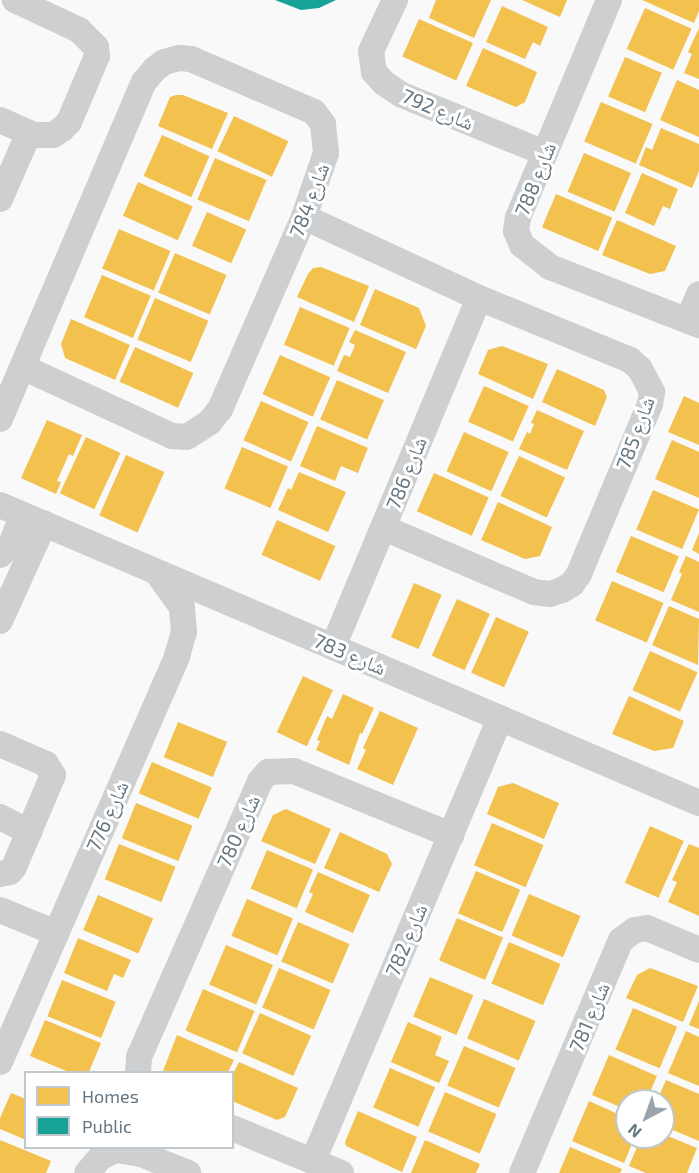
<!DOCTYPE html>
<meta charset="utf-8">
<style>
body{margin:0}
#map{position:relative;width:699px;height:1173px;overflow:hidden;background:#f9f9f9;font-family:"Exo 2","Noto Naskh Arabic",sans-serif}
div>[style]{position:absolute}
.homes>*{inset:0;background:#f2c14e;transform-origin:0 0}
.public>*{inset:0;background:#17a398}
.minor>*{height:26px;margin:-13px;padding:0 13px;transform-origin:13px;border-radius:13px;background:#cecfd0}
span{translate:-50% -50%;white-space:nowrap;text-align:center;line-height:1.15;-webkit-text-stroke:6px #fff;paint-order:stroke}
.street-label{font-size:20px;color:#657683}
.legend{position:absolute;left:24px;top:1071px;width:210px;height:78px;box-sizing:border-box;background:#fff;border:2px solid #c1c8cd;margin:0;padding:8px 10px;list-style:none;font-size:18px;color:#657683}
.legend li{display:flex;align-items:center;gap:12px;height:30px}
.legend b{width:30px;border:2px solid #c1c8cd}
.north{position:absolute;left:615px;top:1089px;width:60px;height:60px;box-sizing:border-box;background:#fff;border:2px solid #c1c8cd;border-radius:50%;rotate:221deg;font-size:16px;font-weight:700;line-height:24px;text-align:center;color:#657683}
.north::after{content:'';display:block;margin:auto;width:21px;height:27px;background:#99a4ac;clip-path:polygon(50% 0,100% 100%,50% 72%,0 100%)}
</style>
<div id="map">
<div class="homes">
<i style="clip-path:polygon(436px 0,491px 0,474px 38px,429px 18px)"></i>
<i style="clip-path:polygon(522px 0,567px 0,560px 17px)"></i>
<i style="clip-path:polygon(642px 0,699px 0,699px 11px,694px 23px)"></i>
<i style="clip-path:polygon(502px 6px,548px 27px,540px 46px,533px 42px,525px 59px,486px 42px)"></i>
<i style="left:645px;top:8px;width:51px;height:45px;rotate:24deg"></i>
<i style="left:419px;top:19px;width:59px;height:41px;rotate:24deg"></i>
<i style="clip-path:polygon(699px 28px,699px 79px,684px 73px,692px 54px,688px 52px)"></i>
<i style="clip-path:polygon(483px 48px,537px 72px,525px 102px,516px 107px,466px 86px)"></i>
<i style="left:625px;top:57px;width:40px;height:43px;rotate:23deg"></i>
<i style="clip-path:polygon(677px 80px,699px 90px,699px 137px,660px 120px)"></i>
<i style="clip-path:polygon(176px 95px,183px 95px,228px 113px,212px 149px,158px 126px,170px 97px)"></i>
<i style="left:601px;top:102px;width:56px;height:43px;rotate:23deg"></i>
<i style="left:234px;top:116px;width:60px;height:39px;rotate:25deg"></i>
<i style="clip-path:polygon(661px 128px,699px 144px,699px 171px,692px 188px,639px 165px,646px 147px,652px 150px)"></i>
<i style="left:162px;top:135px;width:52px;height:45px;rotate:24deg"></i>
<i style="left:584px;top:153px;width:51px;height:42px;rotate:23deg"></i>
<i style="left:215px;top:158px;width:56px;height:45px;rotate:23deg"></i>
<i style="clip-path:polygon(642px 173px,678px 189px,670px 209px,663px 206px,654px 226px,625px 213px)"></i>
<i style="left:138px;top:182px;width:60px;height:37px;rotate:24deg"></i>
<i style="left:556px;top:194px;width:61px;height:36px;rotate:23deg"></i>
<i style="left:207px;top:212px;width:43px;height:37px;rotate:24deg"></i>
<i style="clip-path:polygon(617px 220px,676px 246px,665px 271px,650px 274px,602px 255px)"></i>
<i style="left:119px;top:229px;width:56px;height:43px;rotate:23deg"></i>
<i style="left:175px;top:253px;width:56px;height:43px;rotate:23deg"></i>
<i style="clip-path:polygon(321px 267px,369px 286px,354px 322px,297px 297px,308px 274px,313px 268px)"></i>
<i style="left:102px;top:275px;width:53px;height:46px;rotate:23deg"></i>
<i style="clip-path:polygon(375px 289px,419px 308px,426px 326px,416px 349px,360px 325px)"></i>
<i style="left:155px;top:298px;width:58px;height:45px;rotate:23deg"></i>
<i style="left:300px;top:307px;width:54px;height:41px;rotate:23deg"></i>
<i style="clip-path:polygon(71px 319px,130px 345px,115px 380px,65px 358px,61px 344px)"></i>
<i style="clip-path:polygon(355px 330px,406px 352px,388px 393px,337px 371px,344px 355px,350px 357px,355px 345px,349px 342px)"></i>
<i style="clip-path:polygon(502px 346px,548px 364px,533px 399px,478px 374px,488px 350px)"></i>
<i style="left:135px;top:347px;width:64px;height:38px;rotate:24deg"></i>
<i style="left:280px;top:355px;width:55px;height:43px;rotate:24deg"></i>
<i style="clip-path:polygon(557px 369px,604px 390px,607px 397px,595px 426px,542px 402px)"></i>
<i style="left:337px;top:380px;width:51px;height:43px;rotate:23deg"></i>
<i style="left:484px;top:386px;width:49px;height:39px;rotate:24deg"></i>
<i style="clip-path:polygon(684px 396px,699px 403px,699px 445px,668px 432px)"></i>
<i style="left:261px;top:401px;width:52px;height:43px;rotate:24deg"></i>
<i style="clip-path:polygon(537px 410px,584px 431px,567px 470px,519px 449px,527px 432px,530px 434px,534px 424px,531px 423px)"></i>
<i style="clip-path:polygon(47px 420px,82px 435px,73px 456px,69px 454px,57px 481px,61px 482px,56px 494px,21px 478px)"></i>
<i style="clip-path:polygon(317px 426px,368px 448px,358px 473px,341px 466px,335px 481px,300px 466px)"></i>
<i style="left:464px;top:432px;width:49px;height:43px;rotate:24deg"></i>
<i style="left:86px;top:437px;width:38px;height:62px;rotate:25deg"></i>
<i style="clip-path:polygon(672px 440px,699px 452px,699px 498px,655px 479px)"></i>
<i style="left:242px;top:447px;width:50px;height:45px;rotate:23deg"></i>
<i style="left:126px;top:455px;width:42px;height:66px;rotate:24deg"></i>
<i style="left:519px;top:456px;width:51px;height:44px;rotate:25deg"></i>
<i style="clip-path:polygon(299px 472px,346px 492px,328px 532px,278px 510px,288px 488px,291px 490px)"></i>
<i style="left:434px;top:473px;width:60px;height:42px;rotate:24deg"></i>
<i style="left:653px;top:490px;width:50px;height:43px;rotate:23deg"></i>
<i style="clip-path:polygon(498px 502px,552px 527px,540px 556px,525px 559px,481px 540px)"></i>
<i style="left:277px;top:520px;width:64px;height:38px;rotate:24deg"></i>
<i style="clip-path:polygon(699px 533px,699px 554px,692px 550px)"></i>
<i style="left:631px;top:536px;width:52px;height:39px;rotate:23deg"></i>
<i style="clip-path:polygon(686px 556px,699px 562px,699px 612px,671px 600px,682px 574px,679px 572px)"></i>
<i style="left:612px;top:581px;width:56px;height:43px;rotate:23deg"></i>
<i style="left:414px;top:583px;width:30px;height:59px;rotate:23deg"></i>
<i style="left:457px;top:599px;width:36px;height:62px;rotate:24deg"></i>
<i style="clip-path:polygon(669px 606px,699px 619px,698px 665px,652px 645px)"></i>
<i style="left:496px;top:617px;width:36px;height:61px;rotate:24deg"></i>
<i style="left:650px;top:651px;width:52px;height:43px;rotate:24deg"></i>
<i style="left:303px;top:676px;width:33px;height:62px;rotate:25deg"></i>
<i style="clip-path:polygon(343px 694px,374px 708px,362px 734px,360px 733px,349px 765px,316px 750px,320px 741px,317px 740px,327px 716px,332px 719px)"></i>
<i style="clip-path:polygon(629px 696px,684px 721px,673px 748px,654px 751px,612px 734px)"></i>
<i style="clip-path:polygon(380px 711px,418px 728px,393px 785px,357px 769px,366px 750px,363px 748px)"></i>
<i style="left:178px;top:722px;width:53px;height:38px;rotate:22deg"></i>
<i style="left:152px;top:762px;width:65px;height:34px;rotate:23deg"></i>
<i style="clip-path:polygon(513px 783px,559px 803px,544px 839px,487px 814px,498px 787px)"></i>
<i style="left:136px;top:803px;width:61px;height:38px;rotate:22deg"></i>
<i style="clip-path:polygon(286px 809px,331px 829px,315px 864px,261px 841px,273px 815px)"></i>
<i style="left:492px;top:823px;width:56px;height:46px;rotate:23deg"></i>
<i style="left:650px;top:826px;width:37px;height:62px;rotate:24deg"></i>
<i style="clip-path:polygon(340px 832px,387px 854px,392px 864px,379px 892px,324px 868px)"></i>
<i style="left:119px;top:844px;width:61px;height:38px;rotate:22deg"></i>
<i style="clip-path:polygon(689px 844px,699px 848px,699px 916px,668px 902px,677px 882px,672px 880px)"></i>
<i style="left:267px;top:850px;width:50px;height:42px;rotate:23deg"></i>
<i style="left:476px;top:871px;width:48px;height:46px;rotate:23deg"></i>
<i style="clip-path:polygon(318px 872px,370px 895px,353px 933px,305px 912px,313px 894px,309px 892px)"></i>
<i style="left:529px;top:894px;width:56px;height:45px;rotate:23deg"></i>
<i style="left:98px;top:895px;width:60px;height:38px;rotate:23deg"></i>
<i style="left:247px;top:899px;width:50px;height:40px;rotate:23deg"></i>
<i style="left:457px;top:918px;width:50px;height:46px;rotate:23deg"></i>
<i style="left:298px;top:922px;width:56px;height:43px;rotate:23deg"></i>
<i style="clip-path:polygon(78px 938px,131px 960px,123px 978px,114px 974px,107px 991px,64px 973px)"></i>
<i style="left:509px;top:942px;width:56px;height:45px;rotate:23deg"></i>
<i style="left:226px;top:945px;width:51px;height:43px;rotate:23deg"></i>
<i style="left:279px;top:968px;width:56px;height:43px;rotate:23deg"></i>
<i style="clip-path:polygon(650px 968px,698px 986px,683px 1022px,626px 998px,637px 975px)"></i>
<i style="left:430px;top:977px;width:47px;height:43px;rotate:23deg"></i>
<i style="left:62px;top:980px;width:58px;height:39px;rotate:22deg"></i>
<i style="left:203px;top:989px;width:56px;height:45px;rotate:23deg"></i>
<i style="left:484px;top:999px;width:56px;height:43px;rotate:23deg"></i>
<i style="clip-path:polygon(699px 1001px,699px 1029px,689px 1025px)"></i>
<i style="left:633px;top:1008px;width:48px;height:45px;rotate:23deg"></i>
<i style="left:260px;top:1013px;width:56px;height:44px;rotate:24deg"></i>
<i style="clip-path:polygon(45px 1020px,101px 1043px,89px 1072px,69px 1072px,30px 1056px)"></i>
<i style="clip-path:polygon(408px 1022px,442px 1037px,435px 1055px,449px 1061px,439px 1083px,391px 1062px)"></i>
<i style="clip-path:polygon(686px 1031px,699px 1037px,699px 1086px,668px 1073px)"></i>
<i style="clip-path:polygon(177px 1035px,234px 1060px,228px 1072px,163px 1071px)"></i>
<i style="left:464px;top:1046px;width:56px;height:43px;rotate:23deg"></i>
<i style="clip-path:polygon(609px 1055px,657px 1076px,650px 1092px,653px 1094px,650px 1101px,627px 1101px,627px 1110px,592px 1095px)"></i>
<i style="clip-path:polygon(239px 1062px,298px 1088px,285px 1117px,277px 1120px,232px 1101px,232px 1076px)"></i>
<i style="left:390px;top:1068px;width:49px;height:43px;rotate:23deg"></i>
<i style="clip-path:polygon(666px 1080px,699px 1094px,699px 1141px,663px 1126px,663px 1101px,657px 1101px)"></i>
<i style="left:445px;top:1092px;width:56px;height:43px;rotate:23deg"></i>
<i style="clip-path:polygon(11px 1093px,26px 1099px,26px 1140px,0 1129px,0 1118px)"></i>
<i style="clip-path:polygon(589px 1101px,627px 1118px,627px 1137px,635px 1137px,624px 1163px,572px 1141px)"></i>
<i style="clip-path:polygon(358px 1111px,417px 1137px,402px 1172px,346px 1146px,345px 1142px)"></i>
<i style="clip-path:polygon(663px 1134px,697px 1148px,687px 1173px,646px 1173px,629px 1166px,641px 1137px,663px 1137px)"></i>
<i style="clip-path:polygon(0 1140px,51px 1161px,46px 1173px,0 1173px)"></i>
<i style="clip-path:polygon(425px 1140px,480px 1164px,476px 1173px,411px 1173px)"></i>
<i style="clip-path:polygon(570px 1147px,622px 1169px,620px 1173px,559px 1173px)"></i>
</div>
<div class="public">
<i style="clip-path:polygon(275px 0,336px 0,319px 8px,301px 10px)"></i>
</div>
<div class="minor">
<i style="left:395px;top:0;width:56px;rotate:115.2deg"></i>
<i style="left:371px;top:51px;width:21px;rotate:82deg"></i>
<i style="left:374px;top:72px;width:15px;rotate:48deg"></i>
<i style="left:384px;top:83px;width:22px;rotate:34deg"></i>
<i style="left:402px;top:95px;width:154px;rotate:22.1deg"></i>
<i style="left:609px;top:0;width:236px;rotate:112.7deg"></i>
<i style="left:518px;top:218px;width:13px;rotate:99deg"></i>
<i style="left:516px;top:231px;width:15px;rotate:67deg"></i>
<i style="left:522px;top:245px;width:36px;rotate:38deg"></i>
<i style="left:550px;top:267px;width:160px;rotate:21.3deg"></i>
<i style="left:0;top:120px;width:36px;rotate:24deg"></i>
<i style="left:33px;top:135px;width:20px"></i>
<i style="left:53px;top:135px;width:11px;rotate:-34deg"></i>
<i style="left:62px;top:129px;width:10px;rotate:-45deg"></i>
<i style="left:69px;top:122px;width:72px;rotate:-67deg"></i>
<i style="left:97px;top:56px;width:9px;rotate:-96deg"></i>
<i style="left:96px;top:47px;width:24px;rotate:-135deg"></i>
<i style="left:79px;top:30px;width:71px;rotate:-154.9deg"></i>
<i style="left:0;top:199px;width:72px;rotate:-66.3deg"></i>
<i style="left:304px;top:217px;width:193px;rotate:24.8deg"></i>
<i style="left:479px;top:298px;width:163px;rotate:22.3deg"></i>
<i style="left:630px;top:360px;width:13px;rotate:42deg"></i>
<i style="left:640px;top:369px;width:26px;rotate:62deg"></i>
<i style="left:652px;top:392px;width:12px;rotate:99deg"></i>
<i style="left:650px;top:404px;width:184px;rotate:112.7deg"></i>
<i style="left:579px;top:574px;width:12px;rotate:125deg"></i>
<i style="left:572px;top:584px;width:12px;rotate:149deg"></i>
<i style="left:562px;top:590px;width:13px;rotate:162deg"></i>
<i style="left:550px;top:594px;width:16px;rotate:-173deg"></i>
<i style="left:534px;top:592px;width:163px;rotate:-156.9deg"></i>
<i style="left:688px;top:320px;width:28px;rotate:-67deg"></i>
<i style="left:0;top:419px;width:366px;rotate:-66.9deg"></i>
<i style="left:144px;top:82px;width:17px;rotate:-50deg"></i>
<i style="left:155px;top:69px;width:11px;rotate:-38deg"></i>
<i style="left:164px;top:62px;width:16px;rotate:-15deg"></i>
<i style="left:179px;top:58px;width:12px;rotate:5deg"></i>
<i style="left:191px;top:59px;width:134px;rotate:23.3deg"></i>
<i style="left:314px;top:112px;width:15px;rotate:53deg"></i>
<i style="left:323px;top:124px;width:29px;rotate:84deg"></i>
<i style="left:326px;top:153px;width:68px;rotate:109deg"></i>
<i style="left:304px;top:217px;width:210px;rotate:113.6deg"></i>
<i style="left:220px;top:409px;width:16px;rotate:128deg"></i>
<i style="left:210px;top:422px;width:27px;rotate:147deg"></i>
<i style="left:187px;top:437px;width:15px;rotate:-176deg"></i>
<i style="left:172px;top:436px;width:164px;rotate:-155.2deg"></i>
<i style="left:0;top:505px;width:760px;rotate:23.09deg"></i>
<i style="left:0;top:555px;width:16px;rotate:-45deg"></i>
<i style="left:11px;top:544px;width:31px;rotate:-68deg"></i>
<i style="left:0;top:621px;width:107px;rotate:-65.6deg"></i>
<i style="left:333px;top:647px;width:378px;rotate:-67.3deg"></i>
<i style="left:0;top:744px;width:50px;rotate:23.5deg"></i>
<i style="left:46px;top:764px;width:13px;rotate:58deg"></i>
<i style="left:53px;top:775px;width:100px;rotate:113deg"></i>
<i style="left:14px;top:867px;width:6px;rotate:129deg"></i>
<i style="left:10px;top:872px;width:10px;rotate:169deg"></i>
<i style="left:0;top:817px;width:33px;rotate:27deg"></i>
<i style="left:0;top:910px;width:61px;rotate:22.3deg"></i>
<i style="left:0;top:1062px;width:443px;rotate:-66.4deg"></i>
<i style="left:177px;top:656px;width:25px;rotate:-74deg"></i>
<i style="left:184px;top:632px;width:25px;rotate:-95deg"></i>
<i style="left:182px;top:607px;width:41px;rotate:-126deg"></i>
<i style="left:138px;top:1072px;width:15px;rotate:-86deg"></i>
<i style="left:139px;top:1057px;width:301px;rotate:-66.3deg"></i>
<i style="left:260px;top:781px;width:12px;rotate:-48deg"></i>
<i style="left:268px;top:772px;width:26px;rotate:-2deg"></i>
<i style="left:294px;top:771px;width:170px;rotate:22.2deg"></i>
<i style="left:232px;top:1128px;width:118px;rotate:22.4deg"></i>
<i style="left:313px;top:1161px;width:481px;rotate:-67.1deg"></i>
<i style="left:87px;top:1173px;width:21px;rotate:-49deg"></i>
<i style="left:101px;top:1157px;width:17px;rotate:-25deg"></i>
<i style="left:116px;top:1150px;width:25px;rotate:9deg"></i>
<i style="left:141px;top:1154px;width:51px;rotate:22deg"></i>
<i style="left:522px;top:1173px;width:253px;rotate:-67deg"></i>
<i style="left:621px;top:940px;width:17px;rotate:-36deg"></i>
<i style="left:635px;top:930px;width:12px;rotate:-9deg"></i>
<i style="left:647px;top:928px;width:56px;rotate:22.9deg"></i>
</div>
<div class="street-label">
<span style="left:438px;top:109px;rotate:23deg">شارع 792</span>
<span style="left:535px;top:179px;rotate:-68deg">شارع 788</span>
<span style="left:309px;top:200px;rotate:-69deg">شارع 784</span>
<span style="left:635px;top:433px;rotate:-70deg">شارع 785</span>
<span style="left:406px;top:473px;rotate:-68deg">شارع 786</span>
<span style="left:350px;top:654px;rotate:23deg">شارع 783</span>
<span style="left:107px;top:816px;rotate:-66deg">شارع 776</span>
<span style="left:238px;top:831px;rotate:-66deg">شارع 780</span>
<span style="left:406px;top:940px;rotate:-67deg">شارع 782</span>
<span style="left:589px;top:1017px;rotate:-67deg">شارع 781</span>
</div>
<ul class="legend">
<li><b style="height:16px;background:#f2c14e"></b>Homes</li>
<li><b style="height:16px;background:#17a398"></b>Public</li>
</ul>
<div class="north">N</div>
</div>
